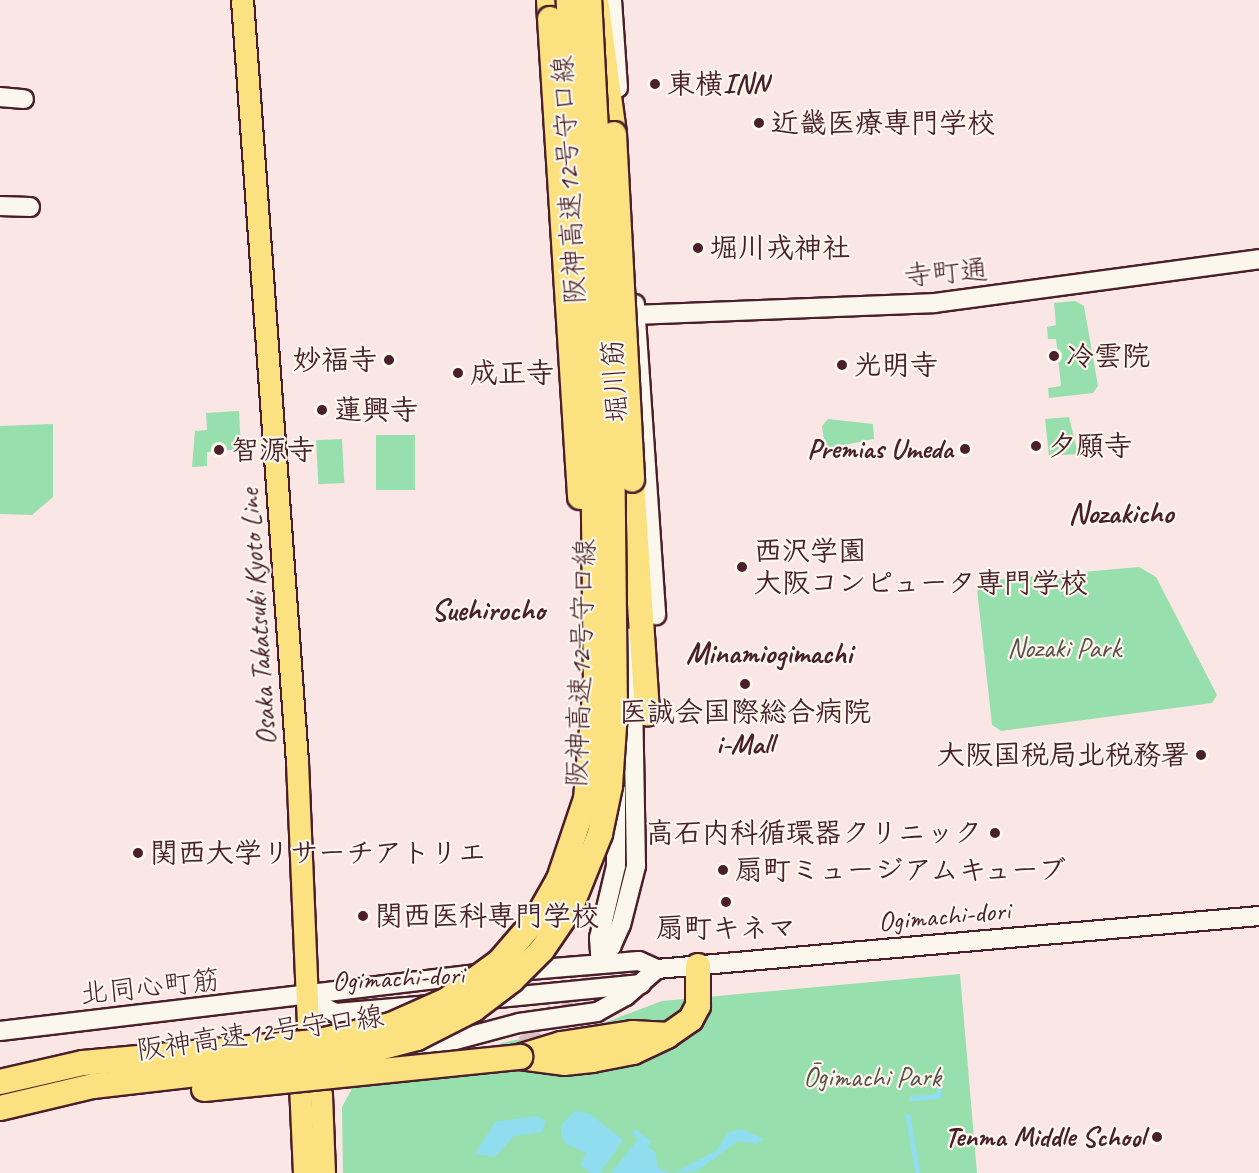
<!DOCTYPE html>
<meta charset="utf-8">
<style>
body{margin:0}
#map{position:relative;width:1259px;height:1173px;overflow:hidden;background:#fae6e4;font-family:Caveat,"Klee One",sans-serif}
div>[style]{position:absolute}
.green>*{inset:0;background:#98dfae;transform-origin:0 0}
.water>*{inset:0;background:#90ddf0}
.stream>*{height:4.5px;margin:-2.25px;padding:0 2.25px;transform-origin:2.25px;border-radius:2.25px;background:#90ddf0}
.secondary-tunnel>*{height:18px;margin-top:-9px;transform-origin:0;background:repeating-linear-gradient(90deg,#d7bebf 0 18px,transparent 0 27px)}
.roads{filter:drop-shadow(2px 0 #4a1f2b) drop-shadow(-2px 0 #4a1f2b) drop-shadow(0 2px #4a1f2b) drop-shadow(0 -2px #4a1f2b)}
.secondary>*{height:18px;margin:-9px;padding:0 9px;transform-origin:9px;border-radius:9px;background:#fbf7ec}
.primary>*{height:21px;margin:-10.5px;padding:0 10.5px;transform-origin:10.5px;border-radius:10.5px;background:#fbe180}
.highway>*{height:24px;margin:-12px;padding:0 12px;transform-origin:12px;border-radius:12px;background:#fbe180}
.bridges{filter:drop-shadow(2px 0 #4a1f2b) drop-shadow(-2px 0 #4a1f2b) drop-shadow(0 2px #4a1f2b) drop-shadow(0 -2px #4a1f2b)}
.highway-bridge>*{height:24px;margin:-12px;padding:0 12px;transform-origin:12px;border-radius:12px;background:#fbe180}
.dots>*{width:16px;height:16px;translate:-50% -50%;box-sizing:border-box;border:3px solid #fbf7ec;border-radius:50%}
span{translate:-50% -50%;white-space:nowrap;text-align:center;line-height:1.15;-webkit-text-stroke:4.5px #fbf7ec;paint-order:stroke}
.poi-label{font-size:28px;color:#4a1f2b;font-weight:700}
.left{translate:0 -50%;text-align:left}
.right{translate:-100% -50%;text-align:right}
.street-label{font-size:28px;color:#4a1f2b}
.park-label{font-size:28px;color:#5e4f4c}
.neighbourhood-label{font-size:30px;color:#4a1f2b;font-weight:700}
</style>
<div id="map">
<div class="green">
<i style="clip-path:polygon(1075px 301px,1084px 306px,1098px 386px,1093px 393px,1049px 398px,1048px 388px,1061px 386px,1056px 339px,1048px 339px,1047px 327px,1056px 325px,1054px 303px)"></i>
<i style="clip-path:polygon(239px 411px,241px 449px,207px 452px,207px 466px,192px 467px,195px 431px,207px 430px,206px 413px)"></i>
<i style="clip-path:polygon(1069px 417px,1078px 454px,1049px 456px,1045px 419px)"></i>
<i style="clip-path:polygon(828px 419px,873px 424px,874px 439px,825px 449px,822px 426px)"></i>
<i style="clip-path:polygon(53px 424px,53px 497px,32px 515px,0 514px,0 426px)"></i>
<i style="left:415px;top:435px;width:55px;height:39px;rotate:90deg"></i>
<i style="left:342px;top:439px;width:44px;height:26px;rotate:87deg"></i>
<i style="clip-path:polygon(1139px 567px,1156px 577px,1217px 695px,1212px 703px,1001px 731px,992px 725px,977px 589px,983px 581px)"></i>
<i style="clip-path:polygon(960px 974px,977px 1173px,343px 1173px,342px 1107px,354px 1085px,510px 1041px,593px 1027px,662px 1001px)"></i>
</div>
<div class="water">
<i style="clip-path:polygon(575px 1111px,590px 1114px,623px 1140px,600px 1173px,590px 1173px,580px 1165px,586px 1153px,566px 1144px,561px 1135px,561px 1125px)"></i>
<i style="clip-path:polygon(536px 1116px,546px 1121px,542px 1132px,514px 1136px,495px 1157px,475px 1154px,495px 1122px)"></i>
<i style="clip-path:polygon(635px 1129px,652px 1142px,647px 1146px,655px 1152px,658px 1168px,670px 1173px,611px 1173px,638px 1139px,632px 1134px)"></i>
<i style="clip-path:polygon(742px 1129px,764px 1139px,757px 1144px,738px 1141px,697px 1171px,674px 1173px,717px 1150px,728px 1132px)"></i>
</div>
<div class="stream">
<i style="left:911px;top:1098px;width:27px;rotate:-4deg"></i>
<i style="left:938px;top:1096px;width:6px;rotate:-81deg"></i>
<i style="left:908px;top:1116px;width:58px;rotate:80deg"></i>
</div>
<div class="secondary-tunnel">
<i style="left:525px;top:1044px;width:63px;rotate:-46.9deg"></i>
<i style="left:568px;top:998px;width:54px;rotate:-54.8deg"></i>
</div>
<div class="roads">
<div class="secondary">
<i style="left:612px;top:0;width:88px;rotate:86.1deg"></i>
<i style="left:0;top:97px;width:24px;rotate:5deg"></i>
<i style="left:0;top:206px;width:30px;rotate:2deg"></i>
<i style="left:635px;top:304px;width:312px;rotate:86.1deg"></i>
<i style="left:611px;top:316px;width:324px;rotate:-2.3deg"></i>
<i style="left:935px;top:303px;width:327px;rotate:-7.7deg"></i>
<i style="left:616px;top:790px;width:76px;rotate:90deg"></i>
<i style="left:616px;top:866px;width:74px;rotate:103.3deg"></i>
<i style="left:599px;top:938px;width:15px;rotate:86deg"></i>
<i style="left:600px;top:953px;width:13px;rotate:-29deg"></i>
<i style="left:611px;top:947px;width:24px;rotate:-66deg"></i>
<i style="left:621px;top:925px;width:61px;rotate:-75.7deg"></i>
<i style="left:636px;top:866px;width:229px;rotate:-91deg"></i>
<i style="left:517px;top:971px;width:122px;rotate:-4.7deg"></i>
<i style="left:639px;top:961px;width:20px;rotate:24deg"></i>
<i style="left:306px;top:998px;width:33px;rotate:27deg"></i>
<i style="left:335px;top:1013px;width:96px;rotate:-4.8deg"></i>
<i style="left:488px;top:999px;width:154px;rotate:-5.6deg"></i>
<i style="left:0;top:1031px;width:483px;rotate:-6.8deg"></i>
<i style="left:366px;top:1064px;width:158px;rotate:-15deg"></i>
<i style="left:519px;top:1023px;width:79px;rotate:-8deg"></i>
<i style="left:597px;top:1012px;width:33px;rotate:-29deg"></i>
<i style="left:626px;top:996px;width:41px;rotate:-41.1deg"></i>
<i style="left:657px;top:969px;width:604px;rotate:-5.03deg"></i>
<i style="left:0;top:1097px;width:79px;rotate:-13.2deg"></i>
</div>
<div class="primary">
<i style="left:242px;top:0;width:764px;rotate:85.87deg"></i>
<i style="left:297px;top:762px;width:289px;rotate:87.6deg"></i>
<i style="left:309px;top:1051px;width:46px;rotate:74.7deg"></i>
<i style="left:321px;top:1095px;width:78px;rotate:87.8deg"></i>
<i style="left:304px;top:1173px;width:88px;rotate:-92.6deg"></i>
<i style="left:300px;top:1085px;width:23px;rotate:-75deg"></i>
</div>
<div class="highway">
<i style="left:549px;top:0;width:19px;rotate:87deg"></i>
<i style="left:596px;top:0;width:135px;rotate:82.3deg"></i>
<i style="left:632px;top:480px;width:234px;rotate:86.3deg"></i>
<i style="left:522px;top:1056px;width:41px;rotate:-17.1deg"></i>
<i style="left:561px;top:1044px;width:72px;rotate:-8.8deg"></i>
<i style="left:632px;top:1033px;width:33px;rotate:3deg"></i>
<i style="left:520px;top:1057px;width:44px;rotate:7.8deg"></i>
<i style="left:564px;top:1063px;width:28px;rotate:-6deg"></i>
<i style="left:592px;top:1060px;width:42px;rotate:-11deg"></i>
<i style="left:633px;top:1052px;width:38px;rotate:-25deg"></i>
<i style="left:667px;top:1036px;width:29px;rotate:-35deg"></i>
<i style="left:691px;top:1019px;width:15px;rotate:-62deg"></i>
<i style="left:698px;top:1006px;width:40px;rotate:-90deg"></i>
</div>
</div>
<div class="bridges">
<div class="highway-bridge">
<i style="left:550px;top:19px;width:479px;rotate:86.4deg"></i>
<i style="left:614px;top:134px;width:346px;rotate:87deg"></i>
<i style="left:0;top:1082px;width:85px;rotate:-12.9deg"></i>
<i style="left:83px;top:1063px;width:233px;rotate:-5.2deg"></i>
<i style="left:315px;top:1042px;width:78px;rotate:-12.6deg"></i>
<i style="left:391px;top:1025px;width:61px;rotate:-24.1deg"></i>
<i style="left:447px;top:1000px;width:64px;rotate:-36.2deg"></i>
<i style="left:499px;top:962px;width:58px;rotate:-49.2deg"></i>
<i style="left:537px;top:918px;width:45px;rotate:-60.6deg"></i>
<i style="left:559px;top:879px;width:84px;rotate:-71.4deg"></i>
<i style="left:586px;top:799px;width:116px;rotate:-85.1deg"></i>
<i style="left:596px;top:683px;width:247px;rotate:-90.7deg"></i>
<i style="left:593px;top:436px;width:437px;rotate:-93.2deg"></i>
<i style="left:204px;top:1089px;width:318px;rotate:-5.8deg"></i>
<i style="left:0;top:1108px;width:96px;rotate:-13.3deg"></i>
<i style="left:93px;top:1086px;width:254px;rotate:-6.6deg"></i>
<i style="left:345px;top:1057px;width:74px;rotate:-14.8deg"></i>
<i style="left:417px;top:1038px;width:64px;rotate:-27deg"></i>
<i style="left:474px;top:1009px;width:48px;rotate:-37.3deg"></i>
<i style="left:512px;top:980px;width:42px;rotate:-45deg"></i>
<i style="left:542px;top:950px;width:50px;rotate:-55.7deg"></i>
<i style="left:570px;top:909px;width:81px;rotate:-68.2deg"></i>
<i style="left:600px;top:834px;width:49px;rotate:-78.2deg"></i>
<i style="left:610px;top:786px;width:73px;rotate:-86.1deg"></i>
<i style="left:615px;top:713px;width:277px;rotate:-90.6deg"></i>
<i style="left:612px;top:436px;width:437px;rotate:-93deg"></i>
</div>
</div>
<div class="dots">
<i style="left:655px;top:84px;background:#4a1f2b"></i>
<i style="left:759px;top:123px;background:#4a1f2b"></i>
<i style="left:698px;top:248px;background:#4a1f2b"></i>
<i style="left:1054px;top:356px;background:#4a1f2b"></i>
<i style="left:389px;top:360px;background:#4a1f2b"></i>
<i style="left:842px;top:365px;background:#4a1f2b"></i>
<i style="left:458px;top:373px;background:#4a1f2b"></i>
<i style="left:322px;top:410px;background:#4a1f2b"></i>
<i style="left:1036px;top:446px;background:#4a1f2b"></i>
<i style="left:965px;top:449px;background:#4a1f2b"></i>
<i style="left:219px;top:450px;background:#4a1f2b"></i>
<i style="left:742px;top:567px;background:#4a1f2b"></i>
<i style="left:745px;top:684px;background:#4a1f2b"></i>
<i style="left:1201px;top:755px;background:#4a1f2b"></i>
<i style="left:995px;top:833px;background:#4a1f2b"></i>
<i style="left:138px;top:853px;background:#4a1f2b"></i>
<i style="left:723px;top:870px;background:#4a1f2b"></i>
<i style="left:726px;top:902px;background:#4a1f2b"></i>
<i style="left:363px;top:916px;background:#4a1f2b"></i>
<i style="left:1157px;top:1137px;background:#4a1f2b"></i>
</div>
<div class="poi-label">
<span class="left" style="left:667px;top:84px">東横INN</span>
<span class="left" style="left:771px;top:123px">近畿医療専門学校</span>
<span class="left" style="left:710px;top:248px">堀川戎神社</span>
<span class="left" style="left:1066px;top:356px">冷雲院</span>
<span class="right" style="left:377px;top:360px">妙福寺</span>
<span class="left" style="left:854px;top:365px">光明寺</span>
<span class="left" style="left:470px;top:373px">成正寺</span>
<span class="left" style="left:334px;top:410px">蓮興寺</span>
<span class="left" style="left:1048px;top:446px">夕願寺</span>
<span class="right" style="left:953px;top:449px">Premias Umeda</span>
<span class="left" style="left:231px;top:450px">智源寺</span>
<span class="left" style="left:754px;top:567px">西沢学園<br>大阪コンピュータ専門学校</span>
<span style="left:745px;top:728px">医誠会国際総合病院<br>i-Mall</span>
<span class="right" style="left:1189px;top:755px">大阪国税局北税務署</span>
<span class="right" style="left:982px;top:833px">高石内科循環器クリニック</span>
<span class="left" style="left:150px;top:853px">関西大学リサーチアトリエ</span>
<span class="left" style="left:735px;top:870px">扇町ミュージアムキューブ</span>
<span class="left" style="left:375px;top:916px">関西医科専門学校</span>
<span style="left:726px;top:928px">扇町キネマ</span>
<span class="right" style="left:1145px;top:1137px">Tenma Middle School</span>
</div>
<div class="street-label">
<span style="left:569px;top:180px;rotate:-93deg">阪神高速12号守口線</span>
<span style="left:946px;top:273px;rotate:-5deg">寺町通</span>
<span style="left:615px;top:381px;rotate:-94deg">堀川筋</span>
<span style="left:258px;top:617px;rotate:-94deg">Osaka Takatsuki Kyoto Line</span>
<span style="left:581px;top:663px;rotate:-88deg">阪神高速12号守口線</span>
<span style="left:944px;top:916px;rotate:-5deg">Ogimachi-dori</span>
<span style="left:398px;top:978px;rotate:-3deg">Ogimachi-dori</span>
<span style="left:150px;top:987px;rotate:-6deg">北同心町筋</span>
<span style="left:260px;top:1033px;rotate:-8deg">阪神高速12号守口線</span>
</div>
<div class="park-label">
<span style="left:1064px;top:648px">Nozaki Park</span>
<span style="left:872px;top:1077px">Ōgimachi Park</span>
</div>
<div class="neighbourhood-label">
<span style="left:1121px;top:513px">Nozakicho</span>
<span style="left:488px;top:610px">Suehirocho</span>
<span style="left:769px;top:653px">Minamiogimachi</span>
</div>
</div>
